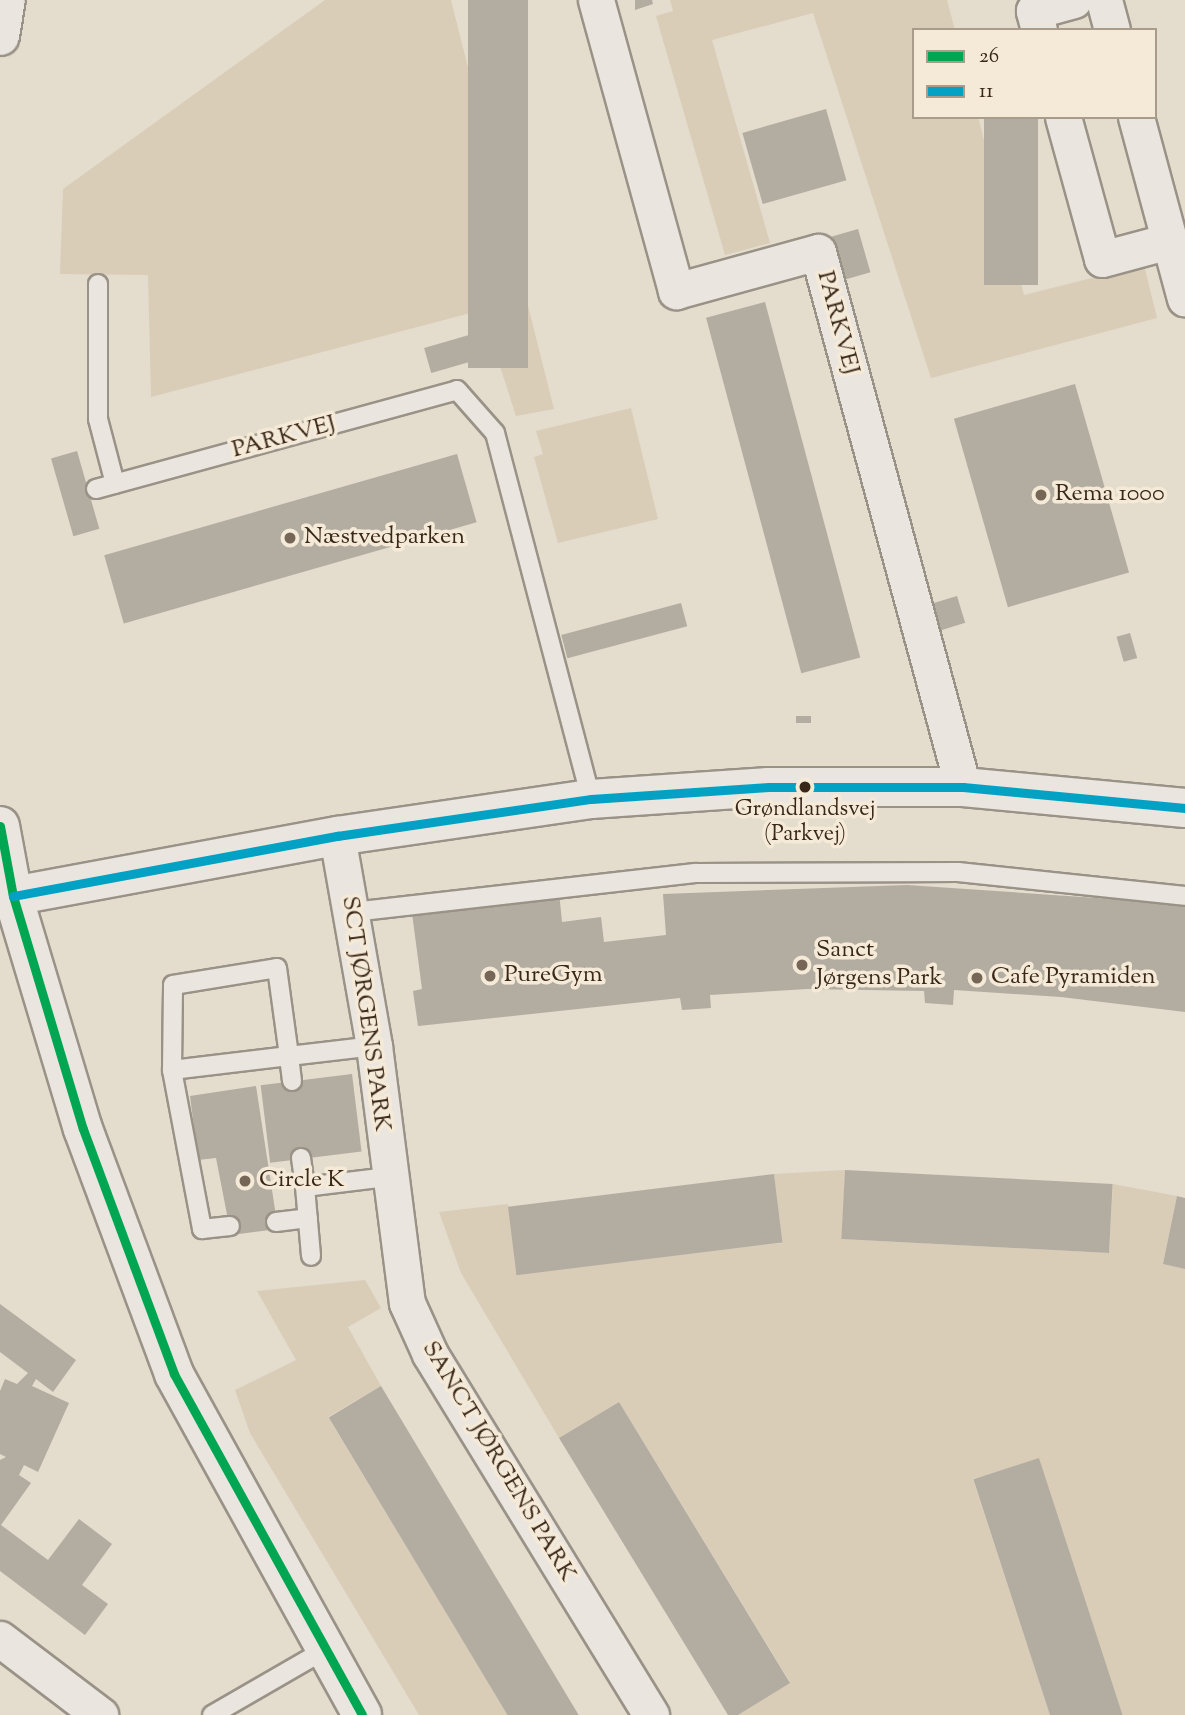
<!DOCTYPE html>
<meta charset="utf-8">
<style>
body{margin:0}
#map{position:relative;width:1185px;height:1715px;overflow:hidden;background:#e4dccc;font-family:"Sorts Mill Goudy",serif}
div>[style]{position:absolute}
.green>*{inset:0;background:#d9cdb7}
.building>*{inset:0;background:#b3aca1;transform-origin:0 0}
.roads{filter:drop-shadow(2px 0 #999287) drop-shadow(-2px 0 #999287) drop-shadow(0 2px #999287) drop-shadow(0 -2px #999287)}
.service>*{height:18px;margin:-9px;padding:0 9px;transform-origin:9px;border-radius:9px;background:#eae5de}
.minor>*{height:35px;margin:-17.5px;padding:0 17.5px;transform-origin:17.5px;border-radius:17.5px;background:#eae5de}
.tertiary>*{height:38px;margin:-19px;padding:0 19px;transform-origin:19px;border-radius:19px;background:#eae5de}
.bus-1>*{height:9px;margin:-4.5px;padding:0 4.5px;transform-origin:4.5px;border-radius:4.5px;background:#00a651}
.bus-2>*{height:9px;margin:-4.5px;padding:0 4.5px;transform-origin:4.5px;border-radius:4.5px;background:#03a2c5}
.dots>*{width:19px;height:19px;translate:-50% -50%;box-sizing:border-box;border:4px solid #f5ead7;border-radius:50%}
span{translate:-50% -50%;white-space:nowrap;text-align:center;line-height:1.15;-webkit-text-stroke:7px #f5ead7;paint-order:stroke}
.bus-label{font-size:22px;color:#39271a}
.street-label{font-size:24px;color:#39271a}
.poi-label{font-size:24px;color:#39271a}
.left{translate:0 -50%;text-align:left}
.legend{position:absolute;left:912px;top:28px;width:245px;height:91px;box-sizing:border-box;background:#f5ead7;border:2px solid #aa9c8b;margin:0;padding:9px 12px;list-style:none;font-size:21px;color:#39271a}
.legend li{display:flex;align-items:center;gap:14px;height:35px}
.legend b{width:35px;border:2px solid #aa9c8b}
</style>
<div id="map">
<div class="green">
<i style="clip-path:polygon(325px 0,451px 0,554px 409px,516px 416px,482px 310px,151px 397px,148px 275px,60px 274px,63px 189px)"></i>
<i style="clip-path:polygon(670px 0,947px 0,955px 30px,914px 30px,914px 117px,978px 117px,1024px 295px,1144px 265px,1157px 318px,931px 378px,813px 13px,712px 40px,770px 243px,725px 255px,656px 16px,673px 11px)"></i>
<i style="clip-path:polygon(631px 408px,658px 519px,558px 543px,534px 457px,543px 454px,536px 431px)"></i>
<i style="clip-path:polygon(845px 1170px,842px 1239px,1109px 1253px,1113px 1184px,1177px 1196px,1163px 1264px,1185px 1269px,1185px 1715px,1122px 1715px,1039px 1459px,973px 1479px,1050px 1715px,738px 1715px,790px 1682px,619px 1402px,559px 1438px,461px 1273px,439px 1212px,508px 1204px,516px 1273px,782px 1243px,774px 1174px)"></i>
<i style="clip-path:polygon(365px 1280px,381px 1308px,348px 1327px,381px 1386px,328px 1417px,508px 1715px,419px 1715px,250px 1433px,235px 1390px,296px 1360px,257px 1291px)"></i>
</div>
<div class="building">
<i style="left:468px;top:0;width:60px;height:368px"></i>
<i style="clip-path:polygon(635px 0,652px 0,653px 4px,635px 10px)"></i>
<i style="left:826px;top:109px;width:74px;height:87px;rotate:74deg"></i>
<i style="left:984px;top:117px;width:54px;height:168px"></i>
<i style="left:858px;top:229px;width:45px;height:27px;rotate:74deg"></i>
<i style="left:765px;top:302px;width:368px;height:61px;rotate:75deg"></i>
<i style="left:476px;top:333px;width:26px;height:54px;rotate:74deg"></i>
<i style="left:1075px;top:384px;width:196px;height:126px;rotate:74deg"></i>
<i style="left:77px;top:451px;width:81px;height:27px;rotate:74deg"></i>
<i style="left:457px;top:454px;width:71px;height:367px;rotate:74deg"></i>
<i style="left:957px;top:596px;width:28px;height:26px;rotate:73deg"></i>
<i style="left:681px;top:603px;width:24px;height:124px;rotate:75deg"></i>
<i style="left:1130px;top:633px;width:26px;height:14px;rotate:74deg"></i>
<i style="left:811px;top:716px;width:7px;height:15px;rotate:90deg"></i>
<i style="clip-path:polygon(907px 885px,1185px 904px,1185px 1012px,1061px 997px,954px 990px,953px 1005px,925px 1003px,924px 991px,807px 989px,710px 995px,711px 1008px,682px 1010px,680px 998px,418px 1026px,413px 991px,422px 989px,412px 913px,559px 892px,562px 922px,601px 917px,604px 942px,666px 935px,663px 894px)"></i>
<i style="left:352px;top:1074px;width:78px;height:92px;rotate:83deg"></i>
<i style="clip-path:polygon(256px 1086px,278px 1229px,231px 1235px,216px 1158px,198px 1160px,190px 1096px)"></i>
<i style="left:845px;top:1170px;width:268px;height:69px;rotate:3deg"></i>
<i style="left:774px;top:1174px;width:69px;height:268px;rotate:83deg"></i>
<i style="clip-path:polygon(1177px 1196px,1185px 1198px,1185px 1269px,1163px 1264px)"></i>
<i style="clip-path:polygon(0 1304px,76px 1360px,53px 1392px,36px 1379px,32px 1386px,69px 1403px,38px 1472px,24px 1465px,19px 1475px,31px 1483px,1px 1525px,48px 1560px,79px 1519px,112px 1544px,82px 1585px,108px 1604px,85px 1635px,0 1571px,0 1460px,6px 1457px,0 1454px,0 1391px,5px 1379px,17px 1384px,28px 1373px,0 1352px)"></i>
<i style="left:381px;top:1386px;width:385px;height:61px;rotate:59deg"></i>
<i style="clip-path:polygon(619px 1402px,790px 1683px,738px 1715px,728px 1715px,559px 1438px)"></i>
<i style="left:1039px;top:1458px;width:270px;height:69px;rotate:72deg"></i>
</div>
<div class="roads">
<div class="service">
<i style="left:98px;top:284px;width:135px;rotate:90deg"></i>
<i style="left:98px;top:419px;width:67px;rotate:75.3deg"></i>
<i style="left:96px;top:489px;width:374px;rotate:-15.3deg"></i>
<i style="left:457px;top:390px;width:57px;rotate:48.5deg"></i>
<i style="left:495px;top:433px;width:378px;rotate:75.3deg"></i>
<i style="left:353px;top:912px;width:344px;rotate:-6.5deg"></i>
<i style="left:695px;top:873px;width:263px;rotate:-0.2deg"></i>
<i style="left:958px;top:872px;width:228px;rotate:6deg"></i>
<i style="left:172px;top:1070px;width:85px;rotate:-89.3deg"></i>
<i style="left:173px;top:985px;width:105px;rotate:-9.3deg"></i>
<i style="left:277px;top:968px;width:89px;rotate:82.2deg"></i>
<i style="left:289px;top:1056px;width:118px;rotate:173.2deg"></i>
<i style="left:172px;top:1070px;width:162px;rotate:79.3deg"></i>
<i style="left:202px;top:1229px;width:28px;rotate:-6deg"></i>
<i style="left:292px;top:1081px;width:25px;rotate:-97deg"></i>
<i style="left:289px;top:1056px;width:86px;rotate:-6.7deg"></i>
<i style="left:301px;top:1158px;width:29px;rotate:82deg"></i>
<i style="left:305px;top:1187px;width:84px;rotate:-6.9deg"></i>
<i style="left:305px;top:1187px;width:69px;rotate:85deg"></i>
<i style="left:276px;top:1222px;width:32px;rotate:-7deg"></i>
<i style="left:212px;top:1715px;width:128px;rotate:-30deg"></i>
</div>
<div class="minor">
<i style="left:596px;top:0;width:302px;rotate:74.6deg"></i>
<i style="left:676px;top:291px;width:147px;rotate:-15.4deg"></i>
<i style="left:818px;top:252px;width:554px;rotate:74.84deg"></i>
<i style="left:1104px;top:0;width:31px;rotate:75deg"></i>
<i style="left:1039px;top:30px;width:20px;rotate:-105deg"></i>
<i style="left:1034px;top:11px;width:41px;rotate:-15.4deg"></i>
<i style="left:1063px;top:117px;width:147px;rotate:74.6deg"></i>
<i style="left:1102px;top:259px;width:69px;rotate:-15deg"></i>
<i style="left:1136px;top:117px;width:188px;rotate:74.9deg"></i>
<i style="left:337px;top:836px;width:213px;rotate:80deg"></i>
<i style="left:374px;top:1046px;width:259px;rotate:82.7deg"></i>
<i style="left:407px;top:1303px;width:56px;rotate:65.7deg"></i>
<i style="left:430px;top:1354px;width:423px;rotate:58.5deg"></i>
<i style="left:0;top:1639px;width:126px;rotate:37.2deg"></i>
</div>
<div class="tertiary">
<i style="left:0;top:36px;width:36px;rotate:-81deg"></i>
<i style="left:0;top:826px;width:71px;rotate:79.5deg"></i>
<i style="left:13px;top:896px;width:243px;rotate:73.3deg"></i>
<i style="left:83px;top:1129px;width:261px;rotate:69.6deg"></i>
<i style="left:174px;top:1374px;width:389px;rotate:61.1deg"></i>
<i style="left:13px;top:896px;width:330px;rotate:-10.5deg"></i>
<i style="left:337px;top:836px;width:257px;rotate:-8.3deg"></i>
<i style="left:591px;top:799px;width:178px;rotate:-3.9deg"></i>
<i style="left:769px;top:787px;width:194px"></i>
<i style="left:963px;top:787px;width:223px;rotate:5.4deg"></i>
</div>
</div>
<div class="bus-1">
<i style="left:0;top:826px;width:71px;rotate:79.5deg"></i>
<i style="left:13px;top:896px;width:243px;rotate:73.3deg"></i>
<i style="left:83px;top:1129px;width:261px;rotate:69.6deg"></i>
<i style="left:174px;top:1374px;width:389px;rotate:61.1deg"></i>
</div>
<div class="bus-2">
<i style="left:13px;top:896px;width:330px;rotate:-10.5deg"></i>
<i style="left:337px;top:836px;width:257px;rotate:-8.3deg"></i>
<i style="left:591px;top:799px;width:178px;rotate:-3.9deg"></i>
<i style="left:769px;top:787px;width:194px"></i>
<i style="left:963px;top:787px;width:223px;rotate:5.4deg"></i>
</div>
<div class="dots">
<i style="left:1041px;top:495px;background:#756658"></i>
<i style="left:290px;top:538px;background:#756658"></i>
<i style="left:805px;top:787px;background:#39271a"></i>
<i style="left:802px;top:965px;background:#756658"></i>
<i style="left:490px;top:976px;background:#756658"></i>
<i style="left:977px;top:978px;background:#756658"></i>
<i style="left:245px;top:1181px;background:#756658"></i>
</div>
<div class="bus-label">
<span style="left:805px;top:823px">Grøndlandsvej<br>(Parkvej)</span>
</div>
<div class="street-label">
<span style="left:837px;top:323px;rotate:75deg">PARKVEJ</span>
<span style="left:284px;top:438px;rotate:-15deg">PARKVEJ</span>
<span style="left:365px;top:1014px;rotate:82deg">SCT JØRGENS PARK</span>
<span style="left:498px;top:1462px;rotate:59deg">SANCT JØRGENS PARK</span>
</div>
<div class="poi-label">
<span class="left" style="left:1055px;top:495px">Rema 1000</span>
<span class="left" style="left:304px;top:538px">Næstvedparken</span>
<span class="left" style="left:816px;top:965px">Sanct<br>Jørgens Park</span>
<span class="left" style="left:504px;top:976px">PureGym</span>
<span class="left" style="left:991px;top:978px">Cafe Pyramiden</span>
<span class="left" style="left:259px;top:1181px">Circle K</span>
</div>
<ul class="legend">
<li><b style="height:9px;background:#00a651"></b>26</li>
<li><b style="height:9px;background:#03a2c5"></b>11</li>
</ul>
</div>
